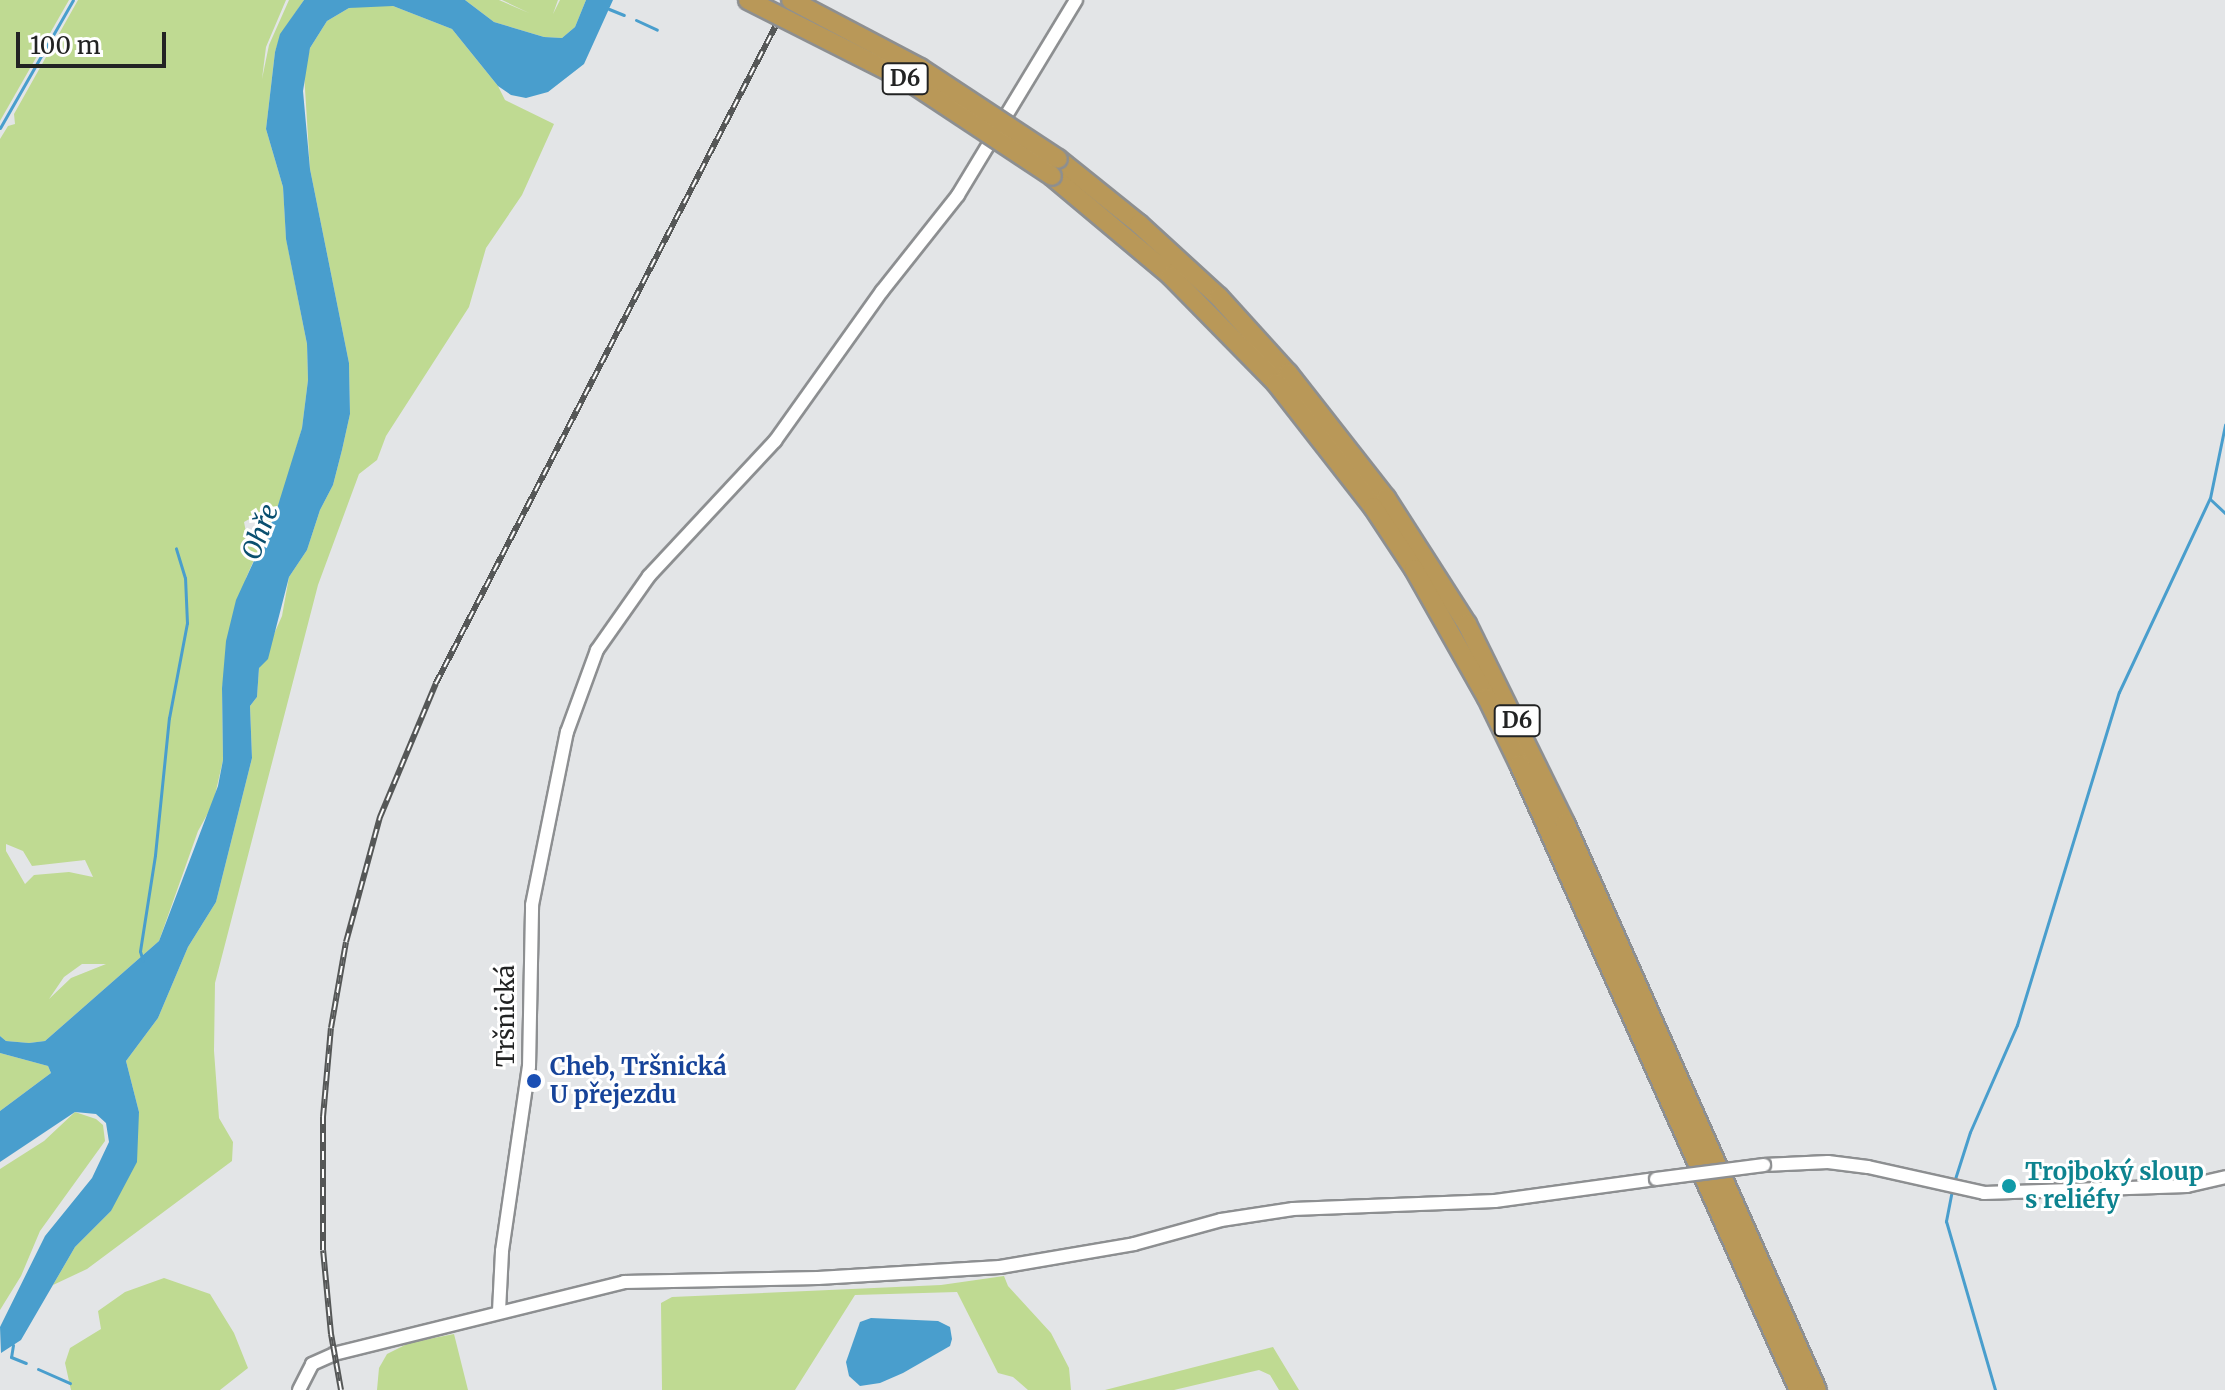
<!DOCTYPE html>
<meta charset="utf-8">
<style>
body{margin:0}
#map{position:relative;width:2225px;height:1390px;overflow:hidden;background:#e3e5e7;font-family:Merriweather,serif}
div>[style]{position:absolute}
.green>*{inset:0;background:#bfda92}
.water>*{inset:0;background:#499ecd}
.stream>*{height:3px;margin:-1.5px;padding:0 1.5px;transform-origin:1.5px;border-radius:1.5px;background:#499ecd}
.roads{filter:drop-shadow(2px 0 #8d8f91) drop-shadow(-2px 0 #8d8f91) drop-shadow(0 2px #8d8f91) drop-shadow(0 -2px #8d8f91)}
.tertiary>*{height:12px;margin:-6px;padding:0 6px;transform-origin:6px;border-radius:6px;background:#fff}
.motorway>*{height:18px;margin:-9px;padding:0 9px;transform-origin:9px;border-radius:9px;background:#b99858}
.rail>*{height:6px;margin-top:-3px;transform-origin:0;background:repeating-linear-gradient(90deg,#fff 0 9px,#555757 0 18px);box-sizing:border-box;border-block:2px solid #555757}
.bridges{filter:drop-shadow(2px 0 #8d8f91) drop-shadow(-2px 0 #8d8f91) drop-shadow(0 2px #8d8f91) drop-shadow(0 -2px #8d8f91)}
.tertiary-bridge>*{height:12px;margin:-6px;padding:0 6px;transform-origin:6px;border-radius:6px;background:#fff}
.motorway-bridge>*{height:18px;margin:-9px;padding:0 9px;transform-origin:9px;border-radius:9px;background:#b99858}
.dots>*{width:22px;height:22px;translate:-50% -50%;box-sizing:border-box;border:4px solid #fff;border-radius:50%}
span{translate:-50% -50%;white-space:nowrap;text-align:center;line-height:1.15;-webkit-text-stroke:6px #fff;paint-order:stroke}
.shield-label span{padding:2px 6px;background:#fff;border:2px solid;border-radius:6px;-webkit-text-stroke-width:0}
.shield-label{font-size:22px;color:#222323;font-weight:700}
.street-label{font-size:24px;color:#222323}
.transit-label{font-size:24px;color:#164399;font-weight:700}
.left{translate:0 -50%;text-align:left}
.culture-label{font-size:24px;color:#0d838f;font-weight:700}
.water-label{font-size:26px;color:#094f6f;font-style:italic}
.scale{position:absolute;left:16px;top:32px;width:150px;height:36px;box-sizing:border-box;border:4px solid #222323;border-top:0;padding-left:10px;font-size:24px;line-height:28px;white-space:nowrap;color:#222323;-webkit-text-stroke:6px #fff;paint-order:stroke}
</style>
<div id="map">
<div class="green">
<i style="clip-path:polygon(0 0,69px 0,0 121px)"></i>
<i style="clip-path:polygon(evenodd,78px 0,286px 0,266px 47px,262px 79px,269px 45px,289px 0,304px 0,281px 34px,275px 52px,266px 129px,283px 187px,286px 238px,307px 344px,308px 380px,302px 428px,283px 494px,246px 578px,222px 688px,223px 760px,213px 804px,198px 831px,159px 941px,45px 1041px,29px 1043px,6px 1041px,0 1036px,0 139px,8px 126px,15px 124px,14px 114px,78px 0,269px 508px,262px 526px,249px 547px,244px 522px,269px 508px,78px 0,6px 844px,23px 851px,32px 866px,85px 860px,93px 877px,69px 872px,34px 875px,25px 884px,6px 851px,6px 844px,78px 0,82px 964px,106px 964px,71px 978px,49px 999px,64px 977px,82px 964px)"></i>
<i style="clip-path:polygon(465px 0,499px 0,529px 13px,502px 0,558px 0,553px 14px,560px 0,586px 0,575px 27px,562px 38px,544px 37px,494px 22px)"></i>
<i style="clip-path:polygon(372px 4px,393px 6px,452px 29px,498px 86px,505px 100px,554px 124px,522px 195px,486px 248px,469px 307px,386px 436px,377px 460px,359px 474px,318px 585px,215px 983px,214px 1051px,219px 1118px,233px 1142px,232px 1161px,87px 1269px,53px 1285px,75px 1247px,111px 1211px,139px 1112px,126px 1061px,158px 1018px,188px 947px,216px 902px,252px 758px,250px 706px,257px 697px,259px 668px,282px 616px,289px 577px,307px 550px,320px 510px,333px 485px,342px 450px,350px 414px,349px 363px,310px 169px,304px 73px,310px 48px,327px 21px,349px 8px)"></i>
<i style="clip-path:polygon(0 1053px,48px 1066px,51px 1073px,0 1111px)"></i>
<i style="clip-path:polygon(75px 1112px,96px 1119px,103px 1125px,105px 1141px,40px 1231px,21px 1276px,0 1310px,0 1169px,44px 1141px)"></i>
<i style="clip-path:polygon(1004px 1276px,1008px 1286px,1051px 1333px,1069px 1368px,1071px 1390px,1028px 1390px,1013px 1377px,998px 1373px,957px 1292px,855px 1295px,795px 1390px,662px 1390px,661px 1303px,672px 1297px,941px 1285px)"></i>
<i style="clip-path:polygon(164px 1278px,210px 1294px,234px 1333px,248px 1368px,220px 1390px,71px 1390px,65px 1363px,70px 1348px,101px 1329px,98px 1311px,125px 1292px)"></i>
<i style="clip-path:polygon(454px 1334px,468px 1390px,377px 1390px,379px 1368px,387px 1354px,409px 1343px)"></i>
<i style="clip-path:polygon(1273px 1347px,1299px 1390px,1279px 1390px,1270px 1375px,1259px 1370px,1174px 1390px,1105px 1390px)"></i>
</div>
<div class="water">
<i style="clip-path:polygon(304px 0,465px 0,494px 22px,544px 37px,562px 38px,575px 27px,586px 0,613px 0,584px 64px,548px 92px,526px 98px,511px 95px,498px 86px,452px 29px,393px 6px,349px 8px,327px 21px,310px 48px,303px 91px,310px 169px,349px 363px,350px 414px,342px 450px,333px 485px,320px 510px,307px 550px,289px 577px,268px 659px,259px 668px,257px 697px,250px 706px,252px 758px,216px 902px,188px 947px,158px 1018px,126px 1061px,139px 1112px,137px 1162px,111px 1211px,75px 1247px,21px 1340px,1px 1353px,0 1327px,45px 1236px,92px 1178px,109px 1142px,106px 1123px,96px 1114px,75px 1112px,0 1162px,0 1111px,51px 1073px,48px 1066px,0 1053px,0 1036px,6px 1041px,29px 1043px,45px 1041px,159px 941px,218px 786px,223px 760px,222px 688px,226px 641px,236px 600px,275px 515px,302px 428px,308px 380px,307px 344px,286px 239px,283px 187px,266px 129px,275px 52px,280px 34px)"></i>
<i style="clip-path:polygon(871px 1318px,938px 1321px,950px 1327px,952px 1339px,950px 1346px,903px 1373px,880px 1383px,860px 1386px,849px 1376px,846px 1362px,860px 1322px)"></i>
</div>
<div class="stream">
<i style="left:609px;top:9px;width:16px;rotate:22deg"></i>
<i style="left:636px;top:20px;width:23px;rotate:25deg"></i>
<i style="left:0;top:128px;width:147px;rotate:-60.3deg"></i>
<i style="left:2210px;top:499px;width:21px;rotate:43deg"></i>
<i style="left:143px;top:961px;width:10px;rotate:-107deg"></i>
<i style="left:140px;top:951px;width:97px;rotate:-81.1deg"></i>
<i style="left:155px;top:855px;width:138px;rotate:-84.2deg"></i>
<i style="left:169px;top:718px;width:97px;rotate:-79.3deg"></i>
<i style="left:187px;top:623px;width:45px;rotate:-92.5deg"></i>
<i style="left:185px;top:578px;width:31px;rotate:-107deg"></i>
<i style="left:1954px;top:1182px;width:52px;rotate:-72.3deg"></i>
<i style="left:1970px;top:1132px;width:117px;rotate:-66.3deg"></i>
<i style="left:2017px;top:1025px;width:348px;rotate:-73deg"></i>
<i style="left:2119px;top:692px;width:214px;rotate:-64.9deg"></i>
<i style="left:2210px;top:498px;width:75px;rotate:-78.4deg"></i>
<i style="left:1952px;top:1190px;width:32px;rotate:101deg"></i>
<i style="left:1946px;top:1221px;width:176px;rotate:73.8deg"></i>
<i style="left:13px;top:1345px;width:12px;rotate:99deg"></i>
<i style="left:11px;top:1357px;width:16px;rotate:22deg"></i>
<i style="left:38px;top:1369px;width:35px;rotate:24deg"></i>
</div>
<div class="roads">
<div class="tertiary">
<i style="left:1764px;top:1165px;width:64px;rotate:-2.7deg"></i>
<i style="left:1828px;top:1162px;width:40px;rotate:7.1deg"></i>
<i style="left:1868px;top:1167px;width:119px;rotate:12.6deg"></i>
<i style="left:1984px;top:1193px;width:203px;rotate:-2deg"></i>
<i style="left:2187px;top:1186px;width:39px;rotate:-13deg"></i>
<i style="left:499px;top:1311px;width:60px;rotate:-87.1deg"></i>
<i style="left:502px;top:1251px;width:186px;rotate:-81.7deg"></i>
<i style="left:529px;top:1067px;width:162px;rotate:-88.9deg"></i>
<i style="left:532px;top:905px;width:177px;rotate:-78.6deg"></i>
<i style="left:567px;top:732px;width:87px;rotate:-69.9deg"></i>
<i style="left:597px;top:650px;width:90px;rotate:-54.9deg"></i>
<i style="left:649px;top:576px;width:185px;rotate:-47deg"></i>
<i style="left:775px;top:441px;width:184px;rotate:-54.5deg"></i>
<i style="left:882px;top:291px;width:122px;rotate:-51.6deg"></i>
<i style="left:958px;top:195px;width:228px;rotate:-58.8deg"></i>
<i style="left:299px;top:1390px;width:29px;rotate:-63deg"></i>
<i style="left:312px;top:1364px;width:24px;rotate:-24deg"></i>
<i style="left:334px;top:1354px;width:299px;rotate:-13.9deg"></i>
<i style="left:624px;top:1282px;width:194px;rotate:-1.2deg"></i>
<i style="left:818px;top:1278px;width:182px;rotate:-3.5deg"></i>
<i style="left:1000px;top:1267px;width:136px;rotate:-9.7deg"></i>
<i style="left:1134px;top:1244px;width:90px;rotate:-15.4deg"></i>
<i style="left:1221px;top:1220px;width:73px;rotate:-8.7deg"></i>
<i style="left:1293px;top:1209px;width:202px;rotate:-2.3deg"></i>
<i style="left:1495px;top:1201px;width:162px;rotate:-7.8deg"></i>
</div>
<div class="motorway">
<i style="left:1058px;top:159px;width:104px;rotate:38.7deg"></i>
<i style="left:1139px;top:224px;width:108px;rotate:42.4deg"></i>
<i style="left:1219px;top:297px;width:103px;rotate:47.8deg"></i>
<i style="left:1288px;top:373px;width:159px;rotate:51.9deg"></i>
<i style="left:1386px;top:498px;width:150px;rotate:57.3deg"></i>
<i style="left:1467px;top:624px;width:222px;rotate:63.8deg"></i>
<i style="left:1565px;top:823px;width:620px;rotate:66.04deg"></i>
<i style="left:1052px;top:176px;width:155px;rotate:40deg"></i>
<i style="left:1171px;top:276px;width:150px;rotate:45.5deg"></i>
<i style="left:1276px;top:383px;width:157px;rotate:52deg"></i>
<i style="left:1373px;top:507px;width:74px;rotate:56.5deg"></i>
<i style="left:1414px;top:569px;width:148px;rotate:60.5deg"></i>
<i style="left:1487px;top:698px;width:73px;rotate:64.1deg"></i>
<i style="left:1519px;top:764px;width:686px;rotate:65.9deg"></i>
</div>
</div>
<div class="rail">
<i style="left:341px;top:1390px;width:57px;rotate:-100.1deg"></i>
<i style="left:331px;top:1334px;width:84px;rotate:-95.4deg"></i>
<i style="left:323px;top:1250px;width:133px;rotate:-90deg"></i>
<i style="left:323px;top:1117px;width:89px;rotate:-84.9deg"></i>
<i style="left:331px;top:1028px;width:87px;rotate:-80.1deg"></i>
<i style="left:346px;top:942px;width:130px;rotate:-74.8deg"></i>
<i style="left:380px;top:817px;width:145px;rotate:-67.3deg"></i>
<i style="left:436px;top:683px;width:769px;rotate:-62.67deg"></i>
</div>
<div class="bridges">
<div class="tertiary-bridge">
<i style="left:1656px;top:1179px;width:109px;rotate:-7.4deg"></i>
</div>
<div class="motorway-bridge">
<i style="left:748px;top:0;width:182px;rotate:26.8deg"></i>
<i style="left:910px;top:82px;width:170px;rotate:33.5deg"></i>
<i style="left:791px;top:0;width:146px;rotate:27.8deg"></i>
<i style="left:920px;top:68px;width:165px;rotate:33.4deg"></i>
</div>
</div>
<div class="dots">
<i style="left:534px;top:1081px;background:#1a4fb4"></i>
<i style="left:2009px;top:1186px;background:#0f9aa8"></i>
</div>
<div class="shield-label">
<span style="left:905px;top:79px">D6</span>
<span style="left:1517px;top:721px">D6</span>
</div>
<div class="street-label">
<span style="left:506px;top:1016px;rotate:-90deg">Tršnická</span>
</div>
<div class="transit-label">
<span class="left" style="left:550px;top:1081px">Cheb, Tršnická<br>U přejezdu</span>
</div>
<div class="culture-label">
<span class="left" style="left:2025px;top:1186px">Trojboký sloup<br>s reliéfy</span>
</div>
<div class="water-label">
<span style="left:260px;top:532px;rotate:-69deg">Ohře</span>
</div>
<div class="scale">100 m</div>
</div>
